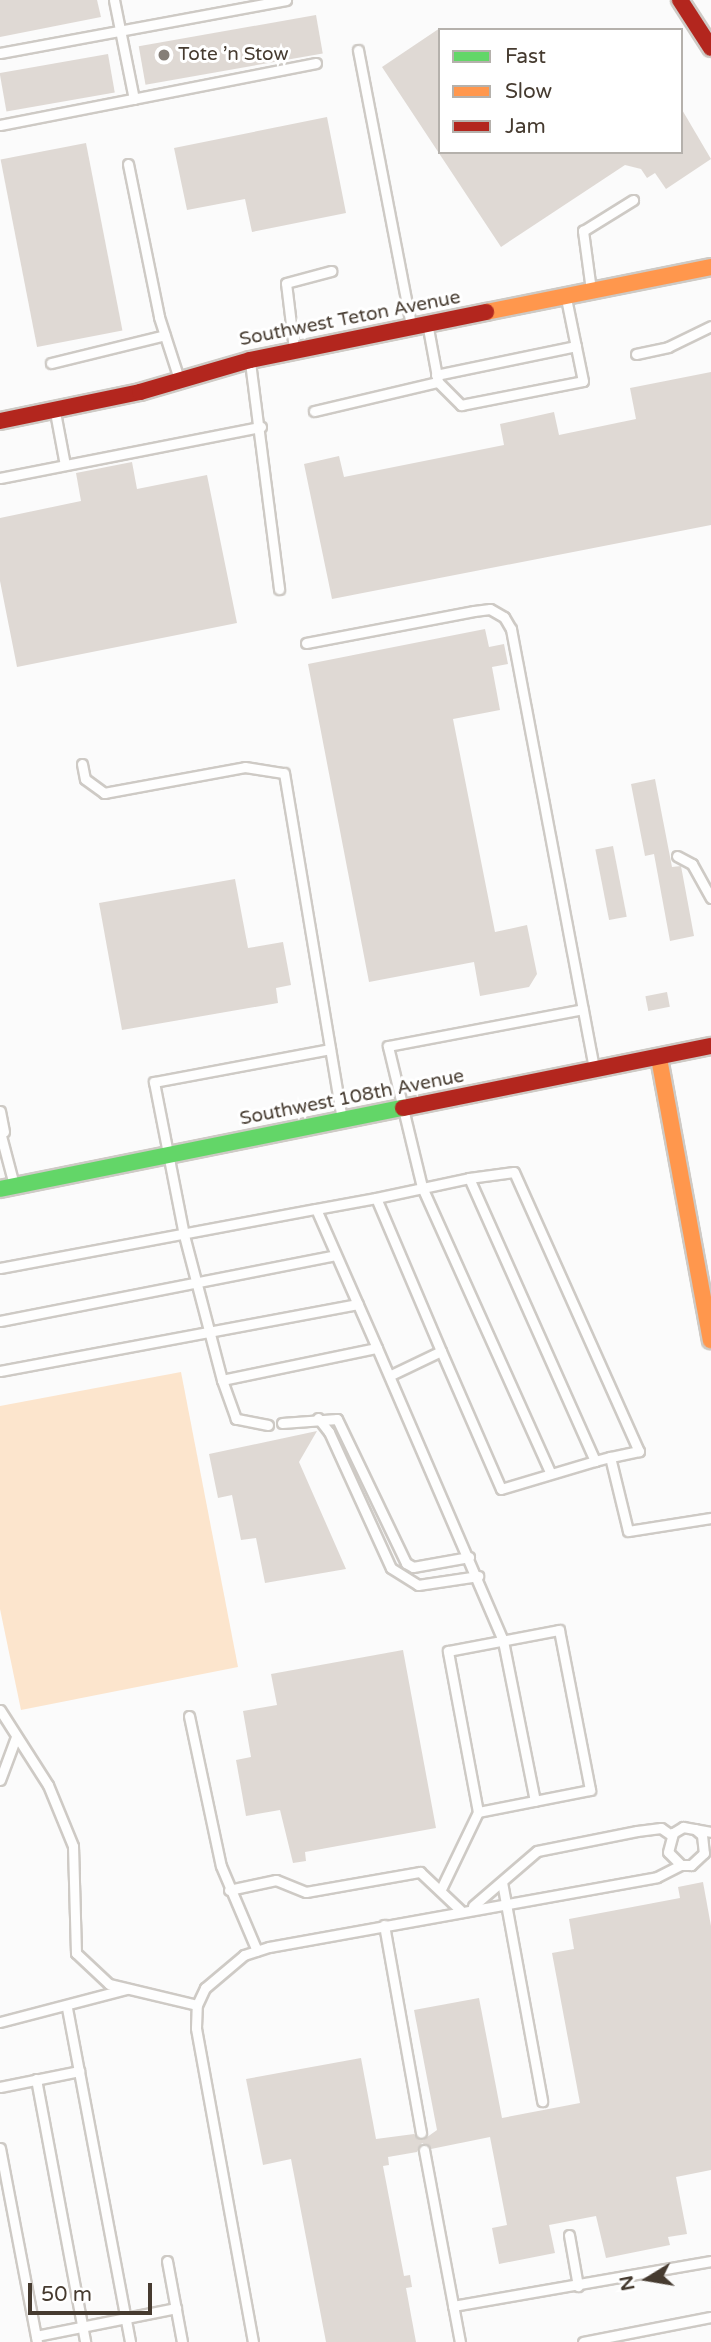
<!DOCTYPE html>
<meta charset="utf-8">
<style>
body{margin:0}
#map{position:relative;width:711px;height:2342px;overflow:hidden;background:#fbfbfb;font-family:"Varela Round",sans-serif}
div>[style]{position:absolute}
.green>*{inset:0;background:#fce5cd}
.building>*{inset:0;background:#dfd9d4;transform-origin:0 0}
.roads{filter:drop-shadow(2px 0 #cecac5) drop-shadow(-2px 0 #cecac5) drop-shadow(0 2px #cecac5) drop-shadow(0 -2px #cecac5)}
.lane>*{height:9px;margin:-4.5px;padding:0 4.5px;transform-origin:4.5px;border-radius:4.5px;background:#fefefe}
.fast>*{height:16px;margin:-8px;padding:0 8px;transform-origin:8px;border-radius:8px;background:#63d668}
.slow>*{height:16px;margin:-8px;padding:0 8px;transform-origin:8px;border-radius:8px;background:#ff974d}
.jam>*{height:16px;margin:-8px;padding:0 8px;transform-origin:8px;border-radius:8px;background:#b3261e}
.dots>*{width:19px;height:19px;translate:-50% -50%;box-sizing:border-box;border:4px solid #fff;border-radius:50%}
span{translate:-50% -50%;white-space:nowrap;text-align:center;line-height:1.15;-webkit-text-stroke:6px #fff;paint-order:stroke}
.poi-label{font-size:19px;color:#463b30}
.left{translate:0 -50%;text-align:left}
.street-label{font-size:19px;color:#463b30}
.legend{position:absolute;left:438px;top:28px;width:245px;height:126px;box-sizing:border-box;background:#fff;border:2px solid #b5b1ac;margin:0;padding:9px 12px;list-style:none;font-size:21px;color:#463b30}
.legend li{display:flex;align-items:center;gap:14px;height:35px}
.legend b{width:35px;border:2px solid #b5b1ac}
.north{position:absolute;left:613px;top:2244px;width:70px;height:70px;-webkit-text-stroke:5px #fff;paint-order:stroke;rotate:259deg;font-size:19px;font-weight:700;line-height:28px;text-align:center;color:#463b30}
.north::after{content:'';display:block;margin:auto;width:24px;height:32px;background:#463b30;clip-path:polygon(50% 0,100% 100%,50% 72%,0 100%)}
.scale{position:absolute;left:28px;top:2283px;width:124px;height:32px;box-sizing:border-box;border:4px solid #463b30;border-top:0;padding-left:9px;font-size:21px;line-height:24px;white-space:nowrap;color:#463b30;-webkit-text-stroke:5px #fff;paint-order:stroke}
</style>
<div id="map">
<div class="green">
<i style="clip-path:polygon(181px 1372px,238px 1667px,21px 1710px,0 1609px,0 1406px)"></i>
</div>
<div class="building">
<i style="clip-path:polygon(0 0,97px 0,101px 17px,0 37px)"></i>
<i style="left:316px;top:15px;width:39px;height:180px;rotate:80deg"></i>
<i style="clip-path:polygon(440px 28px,440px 152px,681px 152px,681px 108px,711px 159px,666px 189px,655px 173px,647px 178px,641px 169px,625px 165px,501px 247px,382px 67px)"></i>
<i style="left:108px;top:54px;width:39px;height:110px;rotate:80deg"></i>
<i style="clip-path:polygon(327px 117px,346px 213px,252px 232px,245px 199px,187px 210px,174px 148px)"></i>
<i style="left:86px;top:143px;width:191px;height:87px;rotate:79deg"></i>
<i style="clip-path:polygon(711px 372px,711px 525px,332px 599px,304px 464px,339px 456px,344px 477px,504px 445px,500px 424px,554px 412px,559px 435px,636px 419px,630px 388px)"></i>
<i style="clip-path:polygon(132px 462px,137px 489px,207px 475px,237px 623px,17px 667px,0 581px,0 518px,81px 501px,76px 473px)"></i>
<i style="clip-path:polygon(485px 629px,489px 647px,504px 644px,508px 664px,492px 667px,500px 710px,453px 719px,495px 932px,527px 925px,537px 974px,529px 987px,480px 996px,474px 962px,369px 982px,308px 664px)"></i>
<i style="clip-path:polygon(655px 779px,672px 867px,681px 866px,694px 936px,670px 941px,654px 854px,645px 856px,631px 784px)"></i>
<i style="left:613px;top:846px;width:72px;height:18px;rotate:79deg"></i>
<i style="clip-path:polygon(235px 879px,248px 948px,283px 942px,291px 985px,276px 988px,278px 1003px,122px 1030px,99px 903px)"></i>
<i style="left:667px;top:992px;width:15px;height:22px;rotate:79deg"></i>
<i style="clip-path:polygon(317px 1431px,299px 1462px,346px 1569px,265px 1583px,256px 1538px,241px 1540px,232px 1495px,218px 1498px,209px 1454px)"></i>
<i style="clip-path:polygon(403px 1650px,436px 1828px,305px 1852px,306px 1861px,293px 1863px,280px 1810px,246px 1816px,236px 1760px,251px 1757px,243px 1711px,277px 1705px,271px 1674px)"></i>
<i style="clip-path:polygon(703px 1882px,711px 1926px,711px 2170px,676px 2177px,687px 2234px,668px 2237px,670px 2245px,606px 2258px,596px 2216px,549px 2225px,555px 2253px,499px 2264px,492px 2228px,507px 2225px,490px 2137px,431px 2149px,422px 2143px,417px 2152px,388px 2157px,389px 2165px,383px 2166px,404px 2276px,410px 2275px,412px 2287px,406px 2288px,416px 2342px,326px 2342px,291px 2159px,263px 2165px,246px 2079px,361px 2058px,376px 2139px,414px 2134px,423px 2140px,437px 2130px,414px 2010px,479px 1998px,502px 2118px,580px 2103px,552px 1953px,574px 1949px,569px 1919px,680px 1898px,678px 1887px)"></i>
</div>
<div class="roads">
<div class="lane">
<i style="left:114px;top:0;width:101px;rotate:78.6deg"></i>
<i style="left:358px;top:50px;width:281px;rotate:79.1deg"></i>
<i style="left:0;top:53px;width:291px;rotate:-10.5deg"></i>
<i style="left:0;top:125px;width:322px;rotate:-11.1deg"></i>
<i style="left:128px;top:164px;width:156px;rotate:78.5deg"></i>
<i style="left:159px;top:317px;width:65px;rotate:72.1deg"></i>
<i style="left:591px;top:290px;width:60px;rotate:-97.7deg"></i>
<i style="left:583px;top:231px;width:59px;rotate:-31.8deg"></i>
<i style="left:428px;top:328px;width:55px;rotate:79.5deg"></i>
<i style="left:438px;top:382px;width:33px;rotate:45deg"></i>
<i style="left:461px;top:405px;width:124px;rotate:-11.1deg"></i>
<i style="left:583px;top:381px;width:85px;rotate:-101.6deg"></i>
<i style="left:294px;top:349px;width:66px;rotate:-96.9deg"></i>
<i style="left:286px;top:283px;width:47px;rotate:-14.9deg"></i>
<i style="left:636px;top:354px;width:33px;rotate:-12deg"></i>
<i style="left:668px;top:347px;width:48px;rotate:-26deg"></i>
<i style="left:250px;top:362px;width:229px;rotate:82.7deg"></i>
<i style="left:51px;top:363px;width:117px;rotate:-13.8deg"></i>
<i style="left:436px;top:375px;width:143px;rotate:-11.7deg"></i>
<i style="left:314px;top:411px;width:127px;rotate:-13.2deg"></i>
<i style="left:55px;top:412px;width:54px;rotate:79.3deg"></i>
<i style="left:0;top:478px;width:266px;rotate:-11.1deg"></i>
<i style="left:306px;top:643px;width:171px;rotate:-10.8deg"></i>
<i style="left:474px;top:611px;width:16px;rotate:-7deg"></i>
<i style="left:490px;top:609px;width:16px;rotate:30deg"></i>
<i style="left:504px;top:617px;width:14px;rotate:60deg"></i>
<i style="left:511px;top:629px;width:448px;rotate:79.3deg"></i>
<i style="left:82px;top:764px;width:15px;rotate:79deg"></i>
<i style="left:85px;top:779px;width:24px;rotate:36deg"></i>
<i style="left:104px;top:793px;width:143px;rotate:-10.4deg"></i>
<i style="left:245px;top:767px;width:39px;rotate:9deg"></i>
<i style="left:284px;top:773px;width:351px;rotate:80.5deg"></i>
<i style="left:677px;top:856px;width:17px;rotate:28deg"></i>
<i style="left:692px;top:864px;width:39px;rotate:61deg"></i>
<i style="left:0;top:1111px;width:21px;rotate:79deg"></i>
<i style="left:0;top:1132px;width:55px;rotate:75.2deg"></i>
<i style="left:469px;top:1178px;width:45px;rotate:-7.6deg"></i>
<i style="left:514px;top:1172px;width:306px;rotate:65.9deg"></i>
<i style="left:639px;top:1451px;width:30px;rotate:168deg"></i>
<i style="left:610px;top:1457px;width:76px;rotate:76.3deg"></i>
<i style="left:628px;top:1531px;width:84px;rotate:-8.9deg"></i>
<i style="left:376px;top:1198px;width:61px;rotate:169.6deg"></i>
<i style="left:316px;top:1209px;width:152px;rotate:66.3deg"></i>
<i style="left:0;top:1268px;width:321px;rotate:-10.6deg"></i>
<i style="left:0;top:1321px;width:342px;rotate:-11.1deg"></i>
<i style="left:441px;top:1351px;width:150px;rotate:66.5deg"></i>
<i style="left:501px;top:1489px;width:98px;rotate:-16.6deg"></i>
<i style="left:0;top:1371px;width:364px;rotate:-10.6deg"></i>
<i style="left:391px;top:1375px;width:55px;rotate:-25.6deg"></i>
<i style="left:441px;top:1351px;width:166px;rotate:-113deg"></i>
<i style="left:376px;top:1198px;width:95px;rotate:-12.1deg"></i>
<i style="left:469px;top:1178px;width:310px;rotate:66deg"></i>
<i style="left:595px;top:1461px;width:16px;rotate:-15deg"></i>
<i style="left:222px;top:1380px;width:150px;rotate:-104.7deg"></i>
<i style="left:184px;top:1235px;width:156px;rotate:-101.1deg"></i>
<i style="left:154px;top:1082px;width:179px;rotate:-10.6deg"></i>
<i style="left:318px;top:1418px;width:18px;rotate:52deg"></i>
<i style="left:329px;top:1432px;width:149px;rotate:65.5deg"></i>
<i style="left:391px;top:1568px;width:32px;rotate:32deg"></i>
<i style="left:418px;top:1585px;width:61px;rotate:-8.5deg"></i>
<i style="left:282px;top:1423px;width:55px;rotate:-4.2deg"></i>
<i style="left:337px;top:1419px;width:160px;rotate:64.4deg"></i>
<i style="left:406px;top:1563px;width:8px;rotate:30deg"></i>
<i style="left:413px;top:1567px;width:57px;rotate:-10.1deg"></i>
<i style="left:268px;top:1425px;width:33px;rotate:-169deg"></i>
<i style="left:236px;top:1419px;width:41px;rotate:-109.7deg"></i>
<i style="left:222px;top:1380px;width:158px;rotate:-11.7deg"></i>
<i style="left:377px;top:1348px;width:319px;rotate:66.7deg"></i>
<i style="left:503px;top:1641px;width:163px;rotate:78.7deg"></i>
<i style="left:550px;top:1472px;width:312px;rotate:-114.2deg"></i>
<i style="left:422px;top:1187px;width:145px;rotate:-103.6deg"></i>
<i style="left:388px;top:1046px;width:198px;rotate:-10.7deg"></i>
<i style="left:0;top:1710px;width:89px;rotate:57.4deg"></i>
<i style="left:48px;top:1785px;width:66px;rotate:67.7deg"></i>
<i style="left:73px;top:1846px;width:107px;rotate:88.4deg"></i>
<i style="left:76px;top:1953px;width:45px;rotate:43.2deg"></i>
<i style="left:109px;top:1984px;width:90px;rotate:13.4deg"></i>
<i style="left:189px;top:1716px;width:153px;rotate:78deg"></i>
<i style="left:221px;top:1866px;width:92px;rotate:67deg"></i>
<i style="left:0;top:1780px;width:46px;rotate:-69.6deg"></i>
<i style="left:695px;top:1829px;width:9px;rotate:41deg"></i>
<i style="left:702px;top:1835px;width:18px;rotate:84deg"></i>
<i style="left:704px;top:1853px;width:18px;rotate:137deg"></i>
<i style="left:691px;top:1865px;width:10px;rotate:180deg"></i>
<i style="left:681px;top:1865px;width:18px;rotate:-135deg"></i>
<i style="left:668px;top:1852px;width:20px;rotate:-75deg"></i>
<i style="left:673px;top:1833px;width:12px;rotate:-31deg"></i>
<i style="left:683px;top:1827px;width:28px;rotate:10deg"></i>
<i style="left:502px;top:1882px;width:223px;rotate:79.6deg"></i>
<i style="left:441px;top:1889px;width:85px;rotate:-64.3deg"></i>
<i style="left:478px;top:1812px;width:164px;rotate:-100.6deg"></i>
<i style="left:448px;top:1651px;width:113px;rotate:-10.7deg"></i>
<i style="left:559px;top:1630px;width:163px;rotate:79deg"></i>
<i style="left:590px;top:1790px;width:114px;rotate:168.9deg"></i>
<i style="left:229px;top:1890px;width:48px;rotate:-12deg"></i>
<i style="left:276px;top:1880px;width:32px;rotate:22deg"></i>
<i style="left:306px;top:1892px;width:116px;rotate:-10deg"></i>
<i style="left:420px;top:1872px;width:55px;rotate:43.5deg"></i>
<i style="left:473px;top:1906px;width:84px;rotate:-40.7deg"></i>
<i style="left:537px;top:1851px;width:102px;rotate:-11.3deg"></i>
<i style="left:637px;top:1831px;width:24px;rotate:-7deg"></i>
<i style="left:661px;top:1828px;width:12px;rotate:35deg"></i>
<i style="left:384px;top:1925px;width:211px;rotate:79.9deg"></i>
<i style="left:67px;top:2008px;width:340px;rotate:79.3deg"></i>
<i style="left:0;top:2022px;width:131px;rotate:-14.6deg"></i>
<i style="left:36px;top:2079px;width:268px;rotate:79.4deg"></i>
<i style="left:0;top:2087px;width:81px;rotate:-11.4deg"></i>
<i style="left:0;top:2148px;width:197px;rotate:79.2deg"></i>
<i style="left:424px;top:2150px;width:195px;rotate:79.4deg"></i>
<i style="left:569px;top:2235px;width:52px;rotate:80deg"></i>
<i style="left:167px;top:2261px;width:82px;rotate:79.5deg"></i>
<i style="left:453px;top:2306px;width:262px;rotate:-9.9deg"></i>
<i style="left:36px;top:2336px;width:143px;rotate:-11.3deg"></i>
<i style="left:253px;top:2342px;width:319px;rotate:-100.3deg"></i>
<i style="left:196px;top:2028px;width:23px;rotate:-88deg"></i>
<i style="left:197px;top:2005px;width:19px;rotate:-65deg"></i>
<i style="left:205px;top:1988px;width:51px;rotate:-40.2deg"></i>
<i style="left:244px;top:1955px;width:26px;rotate:-18deg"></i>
<i style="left:269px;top:1947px;width:394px;rotate:-10.2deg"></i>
<i style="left:657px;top:1877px;width:27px;rotate:-27deg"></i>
<i style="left:583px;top:2342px;width:130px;rotate:-11.1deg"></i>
</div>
<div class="fast">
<i style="left:0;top:1189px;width:411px;rotate:-11.4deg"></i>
</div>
<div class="slow">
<i style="left:486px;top:312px;width:229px;rotate:-11.3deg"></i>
<i style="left:659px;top:1058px;width:287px;rotate:79.6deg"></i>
</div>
<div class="jam">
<i style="left:680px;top:0;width:57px;rotate:57.1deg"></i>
<i style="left:0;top:421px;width:143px;rotate:-11.7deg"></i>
<i style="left:140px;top:392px;width:115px;rotate:-16.2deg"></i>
<i style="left:250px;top:360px;width:241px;rotate:-11.5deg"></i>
<i style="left:403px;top:1108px;width:314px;rotate:-11.4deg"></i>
</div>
</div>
<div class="dots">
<i style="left:164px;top:55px;background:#857e77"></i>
</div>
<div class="poi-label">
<span class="left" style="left:178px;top:55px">Tote ’n Stow</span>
</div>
<div class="street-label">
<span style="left:350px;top:319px;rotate:-11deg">Southwest Teton Avenue</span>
<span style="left:352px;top:1098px;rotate:-11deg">Southwest 108th Avenue</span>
</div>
<ul class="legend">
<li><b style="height:9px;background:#63d668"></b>Fast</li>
<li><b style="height:9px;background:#ff974d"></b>Slow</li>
<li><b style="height:9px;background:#b3261e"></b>Jam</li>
</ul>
<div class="north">N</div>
<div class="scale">50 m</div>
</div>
